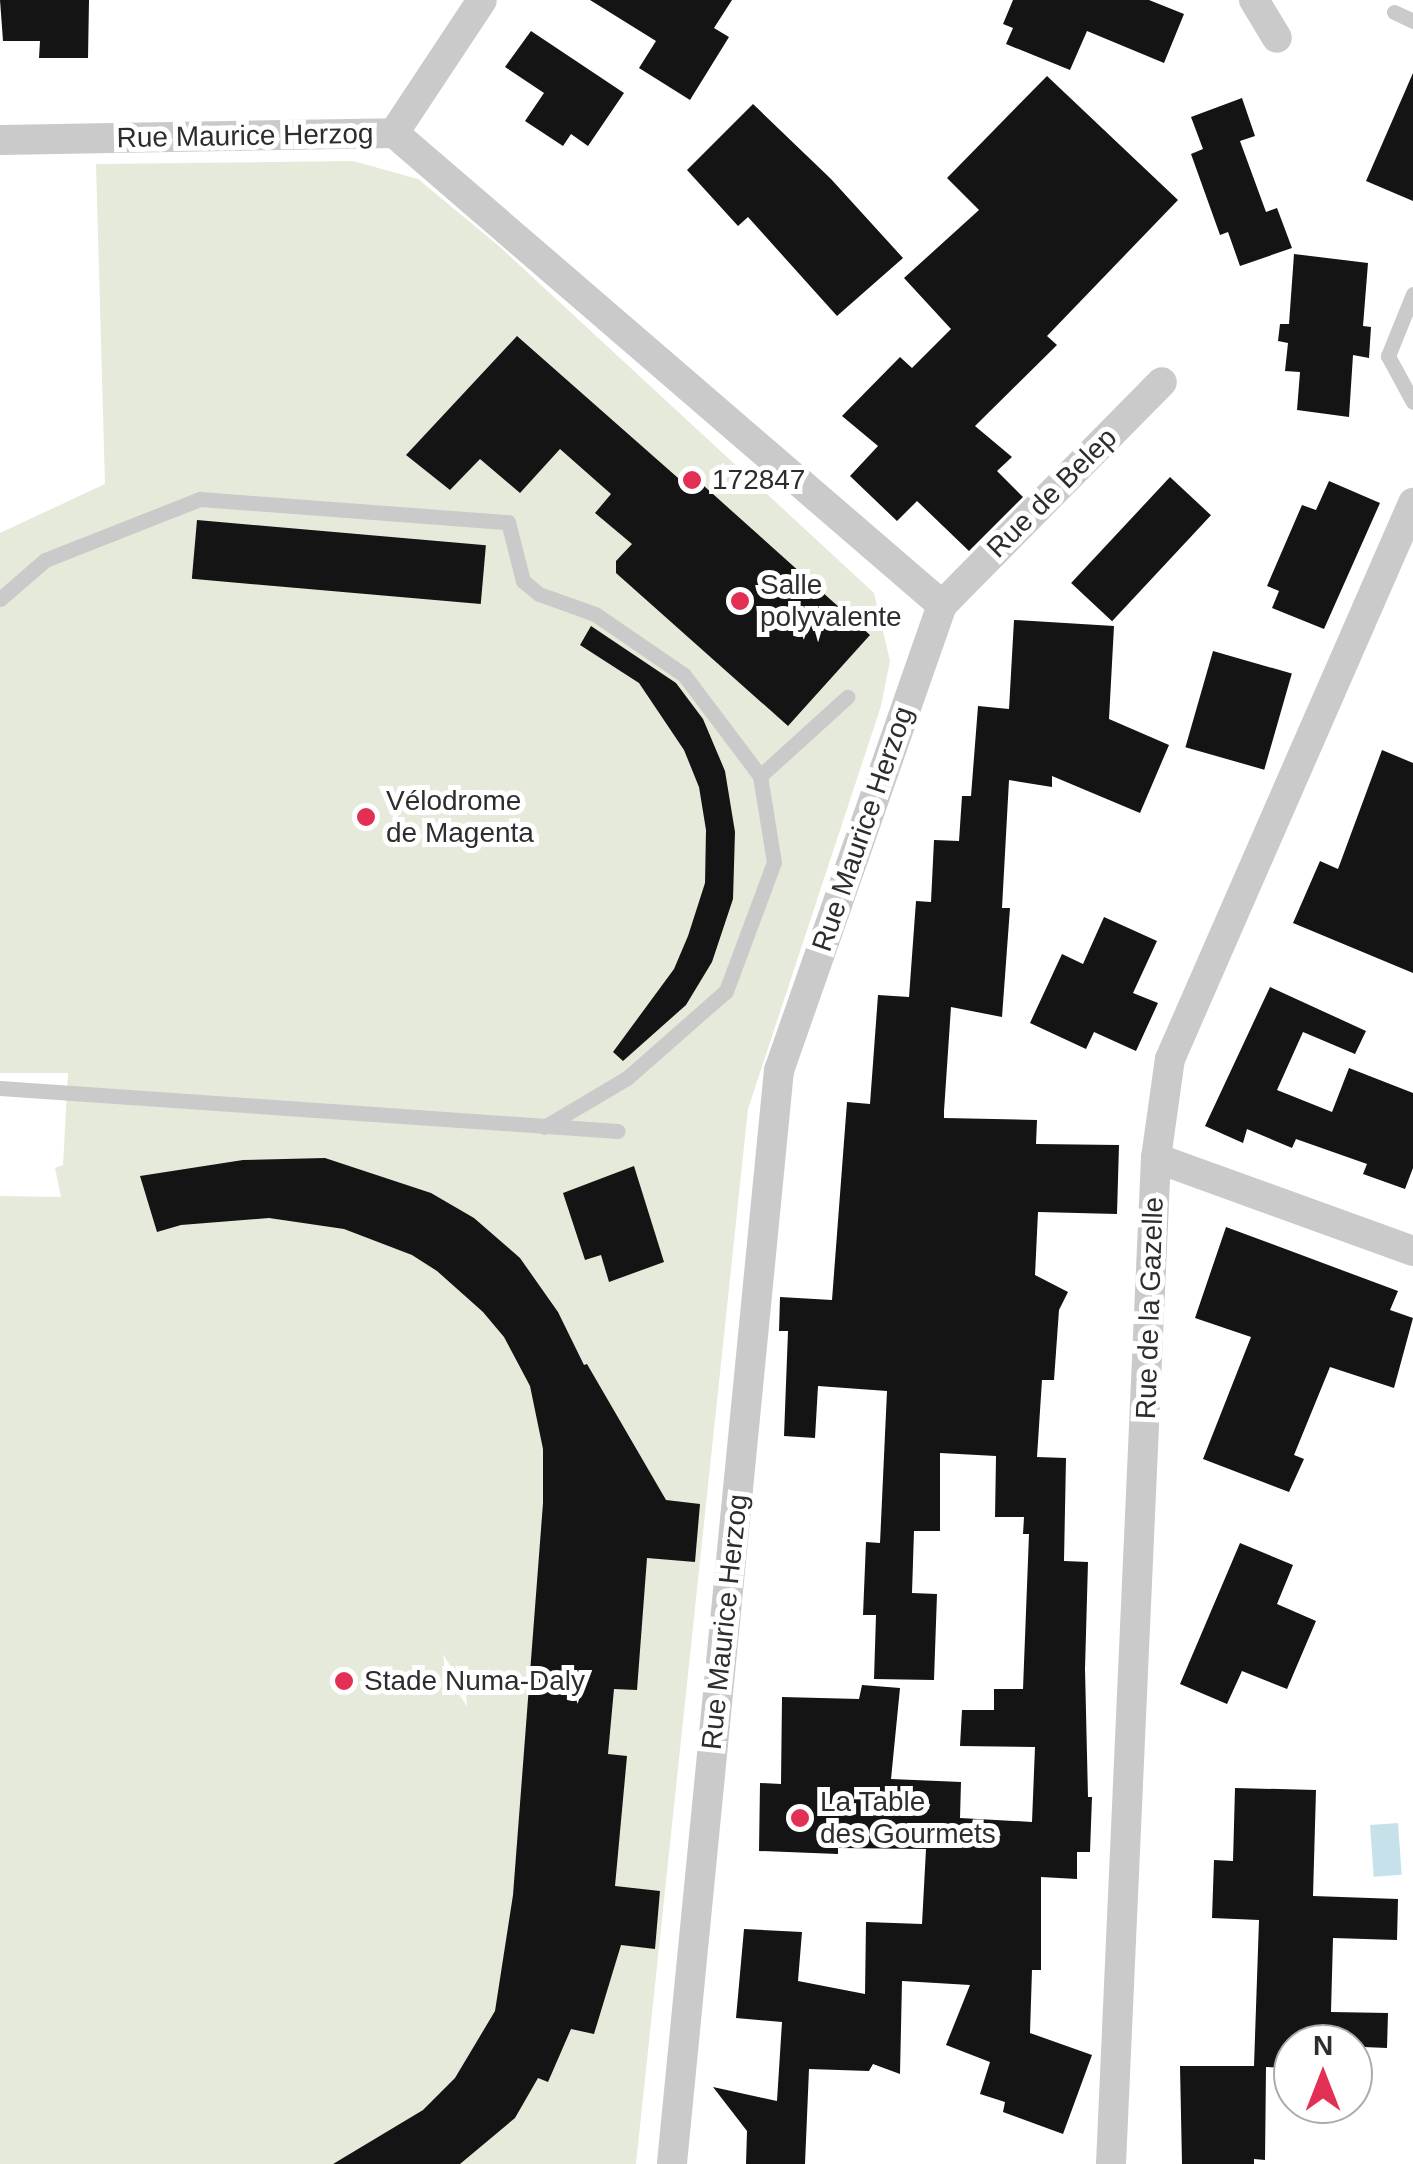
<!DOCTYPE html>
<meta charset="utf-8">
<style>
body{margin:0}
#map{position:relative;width:1413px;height:2164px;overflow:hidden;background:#fff;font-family:Helvetica,sans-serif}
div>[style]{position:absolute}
.green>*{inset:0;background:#e5eada}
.water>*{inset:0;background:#c6e1ea;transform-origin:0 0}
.building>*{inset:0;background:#141414;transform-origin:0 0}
.service>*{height:15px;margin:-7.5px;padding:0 7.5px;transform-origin:7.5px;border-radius:7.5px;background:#cacaca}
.minor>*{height:30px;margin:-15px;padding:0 15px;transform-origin:15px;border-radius:15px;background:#cacaca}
.dots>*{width:28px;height:28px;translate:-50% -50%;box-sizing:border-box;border:5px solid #fff;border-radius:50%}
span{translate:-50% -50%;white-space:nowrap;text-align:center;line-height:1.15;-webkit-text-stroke:10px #fff;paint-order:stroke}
.street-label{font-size:28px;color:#2d2d2d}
.poi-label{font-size:28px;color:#2d2d2d}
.left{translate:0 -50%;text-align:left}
.north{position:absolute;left:1273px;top:2024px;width:100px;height:100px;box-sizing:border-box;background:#fff;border:2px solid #ababab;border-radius:50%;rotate:0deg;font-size:28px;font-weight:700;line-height:40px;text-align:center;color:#2d2d2d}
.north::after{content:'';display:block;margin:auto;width:35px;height:45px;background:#e23054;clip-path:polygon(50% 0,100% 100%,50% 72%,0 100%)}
</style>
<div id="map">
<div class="green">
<i style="clip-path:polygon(353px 161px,418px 179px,500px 247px,874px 593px,890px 661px,881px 706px,748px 1109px,636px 2164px,0 2164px,0 1196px,61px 1197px,55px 1168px,63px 1165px,68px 1073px,0 1073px,0 533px,105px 484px,96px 164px)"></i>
</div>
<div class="water">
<i style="left:1398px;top:1823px;width:52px;height:28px;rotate:86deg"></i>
</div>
<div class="building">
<i style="clip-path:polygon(0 0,89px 0,88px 58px,39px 58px,40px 41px,3px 41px)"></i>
<i style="clip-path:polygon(590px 0,732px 0,714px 28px,729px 37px,690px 100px,639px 68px,656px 41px)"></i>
<i style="clip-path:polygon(1013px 0,1149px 0,1184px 14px,1164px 63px,1087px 31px,1070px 70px,1006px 44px,1013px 28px,1003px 24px)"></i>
<i style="clip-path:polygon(531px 31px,624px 93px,588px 146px,571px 134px,563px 146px,525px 121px,544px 93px,505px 67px)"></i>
<i style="clip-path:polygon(1413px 73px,1413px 201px,1366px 181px)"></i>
<i style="clip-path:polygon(1047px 76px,1178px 200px,1047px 336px,1057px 345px,975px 426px,1012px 457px,997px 471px,1023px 497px,969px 551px,917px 501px,897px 521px,850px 476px,878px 446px,842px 416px,900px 357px,912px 368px,951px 329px,904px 278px,979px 210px,947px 178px)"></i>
<i style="clip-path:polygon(1242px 98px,1255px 136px,1240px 141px,1266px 212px,1277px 208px,1292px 248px,1240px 266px,1228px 232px,1220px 235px,1191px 154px,1203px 149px,1191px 117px)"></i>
<i style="clip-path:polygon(753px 104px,831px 179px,903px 258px,837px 316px,748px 217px,738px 226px,687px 170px)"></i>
<i style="clip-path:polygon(1294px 254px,1368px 263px,1363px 326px,1371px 327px,1369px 358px,1353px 355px,1349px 417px,1297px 410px,1300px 372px,1285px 371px,1288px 343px,1278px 341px,1280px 324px,1289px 324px)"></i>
<i style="clip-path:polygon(517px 336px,686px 485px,694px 477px,870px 635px,788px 726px,616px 573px,616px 561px,632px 544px,595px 513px,611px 494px,560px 449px,520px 493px,480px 459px,450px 490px,406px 455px)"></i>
<i style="left:1170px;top:477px;width:56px;height:145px;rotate:43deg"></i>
<i style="clip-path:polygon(1329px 481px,1380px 503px,1324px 629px,1272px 608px,1279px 591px,1267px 586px,1302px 505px,1316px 510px)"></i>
<i style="left:197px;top:520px;width:290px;height:59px;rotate:5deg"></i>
<i style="clip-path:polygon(1014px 620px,1114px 626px,1109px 719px,1169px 745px,1140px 813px,1052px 776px,1052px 787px,1009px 780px,1002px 908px,1010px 908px,1002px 1017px,951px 1007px,944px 1111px,944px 1118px,1037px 1120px,1036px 1144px,1119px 1145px,1117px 1214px,1038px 1212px,1035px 1275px,1068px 1292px,1059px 1310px,1054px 1380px,1042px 1380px,1037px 1457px,1066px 1458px,1064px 1561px,1088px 1562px,1085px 1669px,1088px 1797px,1092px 1797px,1090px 1852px,1077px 1852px,1077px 1879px,1041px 1877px,1041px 1970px,1032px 1970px,1030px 2033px,1092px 2055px,1063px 2134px,1003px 2112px,1005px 2102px,980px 2094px,990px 2062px,946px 2045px,970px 1985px,902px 1981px,900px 2074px,873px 2064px,869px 2071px,809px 2069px,805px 2164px,746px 2164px,747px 2131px,713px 2087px,777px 2101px,782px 2022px,736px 2018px,744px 1929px,802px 1932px,798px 1981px,865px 1994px,866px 1922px,922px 1924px,926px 1849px,838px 1848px,838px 1854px,759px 1851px,760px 1783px,781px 1784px,782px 1697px,859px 1699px,862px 1685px,900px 1688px,891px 1779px,961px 1782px,960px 1818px,1032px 1822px,1035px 1747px,960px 1746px,962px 1710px,994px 1710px,994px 1689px,1023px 1689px,1029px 1534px,1023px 1534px,1024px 1517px,995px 1517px,996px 1456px,940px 1453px,940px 1531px,914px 1531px,912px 1593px,937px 1594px,934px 1680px,874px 1679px,876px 1615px,863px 1615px,866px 1542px,880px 1543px,887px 1391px,818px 1386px,815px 1438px,784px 1436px,788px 1331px,779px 1331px,780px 1297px,832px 1300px,847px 1102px,870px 1104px,878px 995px,909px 997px,916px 901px,931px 902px,934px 840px,959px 841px,962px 796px,971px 796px,978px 706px,1009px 709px)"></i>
<i style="clip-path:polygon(591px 626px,676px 683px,703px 719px,725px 771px,735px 832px,733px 899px,712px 962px,686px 1005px,623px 1061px,613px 1052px,674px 969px,688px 936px,705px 883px,706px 830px,699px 787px,684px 750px,639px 683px,580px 645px)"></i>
<i style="left:1213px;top:651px;width:82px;height:100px;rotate:16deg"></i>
<i style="clip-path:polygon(1382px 750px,1413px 763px,1413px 973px,1293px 923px,1320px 861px,1338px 869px)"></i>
<i style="clip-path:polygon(1104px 917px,1157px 941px,1133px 993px,1158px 1003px,1136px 1051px,1094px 1032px,1086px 1049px,1030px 1023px,1062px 954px,1083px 964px)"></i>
<i style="clip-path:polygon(1270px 987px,1366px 1031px,1355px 1054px,1303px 1032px,1277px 1090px,1332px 1112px,1349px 1068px,1413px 1093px,1413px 1168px,1405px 1189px,1363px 1174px,1367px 1164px,1296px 1139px,1292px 1148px,1247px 1129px,1243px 1143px,1205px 1126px)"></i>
<i style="clip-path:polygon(325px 1158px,431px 1193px,474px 1218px,520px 1258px,558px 1312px,584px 1365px,587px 1364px,666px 1500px,700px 1504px,695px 1562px,647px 1558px,637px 1690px,614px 1689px,608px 1754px,627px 1756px,615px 1886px,660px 1891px,655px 1949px,621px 1945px,594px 2034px,571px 2029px,548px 2082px,538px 2078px,515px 2118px,460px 2164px,333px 2164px,423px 2110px,455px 2078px,495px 2011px,513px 1895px,543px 1503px,543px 1449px,530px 1386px,504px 1337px,483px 1312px,437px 1271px,412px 1255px,344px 1229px,269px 1218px,181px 1225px,157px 1232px,140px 1176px,243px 1160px)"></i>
<i style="clip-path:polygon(634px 1166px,664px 1262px,609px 1282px,601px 1255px,585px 1260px,563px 1193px)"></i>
<i style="clip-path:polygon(1226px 1227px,1398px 1291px,1390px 1310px,1413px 1318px,1394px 1388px,1330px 1367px,1294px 1455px,1304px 1459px,1289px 1492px,1203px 1459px,1251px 1337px,1195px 1318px)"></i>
<i style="clip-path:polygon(1240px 1543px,1293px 1565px,1277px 1604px,1316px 1621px,1287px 1689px,1242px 1671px,1227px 1704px,1180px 1684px)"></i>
<i style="clip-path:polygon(1235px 1788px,1316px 1790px,1313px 1896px,1398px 1899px,1397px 1940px,1333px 1938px,1331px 2012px,1388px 2013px,1387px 2048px,1293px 2044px,1293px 2068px,1266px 2067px,1265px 2160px,1254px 2159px,1254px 2164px,1182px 2164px,1180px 2066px,1254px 2066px,1259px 1920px,1212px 1918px,1214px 1860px,1233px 1861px)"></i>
</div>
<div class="service">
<i style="left:1394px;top:12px;width:21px;rotate:25deg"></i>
<i style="left:1413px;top:294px;width:67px;rotate:112deg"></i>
<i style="left:1388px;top:356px;width:52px;rotate:61.5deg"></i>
<i style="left:0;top:599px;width:60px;rotate:-40.9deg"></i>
<i style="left:45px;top:560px;width:167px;rotate:-21.5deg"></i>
<i style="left:200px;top:499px;width:309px;rotate:4.3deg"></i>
<i style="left:508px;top:522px;width:61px;rotate:75.7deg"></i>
<i style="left:523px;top:581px;width:21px;rotate:39deg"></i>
<i style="left:539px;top:594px;width:59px;rotate:19.7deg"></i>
<i style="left:595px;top:614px;width:108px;rotate:34.4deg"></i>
<i style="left:684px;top:675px;width:126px;rotate:53deg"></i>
<i style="left:760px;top:776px;width:87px;rotate:80.8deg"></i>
<i style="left:774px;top:862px;width:138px;rotate:110.4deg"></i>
<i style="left:726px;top:991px;width:132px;rotate:138.7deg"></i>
<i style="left:627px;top:1078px;width:96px;rotate:149.4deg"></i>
<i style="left:760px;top:776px;width:118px;rotate:-42.2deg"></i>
<i style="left:0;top:1088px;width:619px;rotate:3.98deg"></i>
</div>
<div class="minor">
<i style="left:1254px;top:0;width:44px;rotate:58.8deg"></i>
<i style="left:394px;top:133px;width:159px;rotate:-56.5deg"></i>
<i style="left:0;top:140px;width:394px;rotate:-1deg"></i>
<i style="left:394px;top:133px;width:723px;rotate:40.74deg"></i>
<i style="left:942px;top:605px;width:493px;rotate:109.3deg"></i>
<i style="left:779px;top:1070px;width:1099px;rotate:95.59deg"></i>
<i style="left:942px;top:605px;width:313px;rotate:-45.4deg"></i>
<i style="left:1156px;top:1158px;width:273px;rotate:19.9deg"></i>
<i style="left:1111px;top:2164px;width:1007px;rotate:-87.44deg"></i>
<i style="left:1156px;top:1158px;width:100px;rotate:-82deg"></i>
<i style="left:1170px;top:1059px;width:607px;rotate:-66.39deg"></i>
</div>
<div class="dots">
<i style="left:692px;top:480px;background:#e23054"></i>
<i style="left:740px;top:601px;background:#e23054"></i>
<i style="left:366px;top:817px;background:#e23054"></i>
<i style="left:344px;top:1681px;background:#e23054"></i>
<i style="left:800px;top:1818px;background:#e23054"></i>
</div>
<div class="street-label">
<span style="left:245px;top:136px;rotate:-1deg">Rue Maurice Herzog</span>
<span style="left:1052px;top:493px;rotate:-45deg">Rue de Belep</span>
<span style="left:863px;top:829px;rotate:-71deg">Rue Maurice Herzog</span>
<span style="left:1150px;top:1308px;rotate:-88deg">Rue de la Gazelle</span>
<span style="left:725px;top:1622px;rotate:-84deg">Rue Maurice Herzog</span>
</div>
<div class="poi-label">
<span class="left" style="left:712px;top:480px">172847</span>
<span class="left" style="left:760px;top:601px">Salle<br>polyvalente</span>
<span class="left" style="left:386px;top:817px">Vélodrome<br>de Magenta</span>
<span class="left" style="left:364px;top:1681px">Stade Numa-Daly</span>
<span class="left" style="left:820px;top:1818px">La Table<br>des Gourmets</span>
</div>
<div class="north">N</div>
</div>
